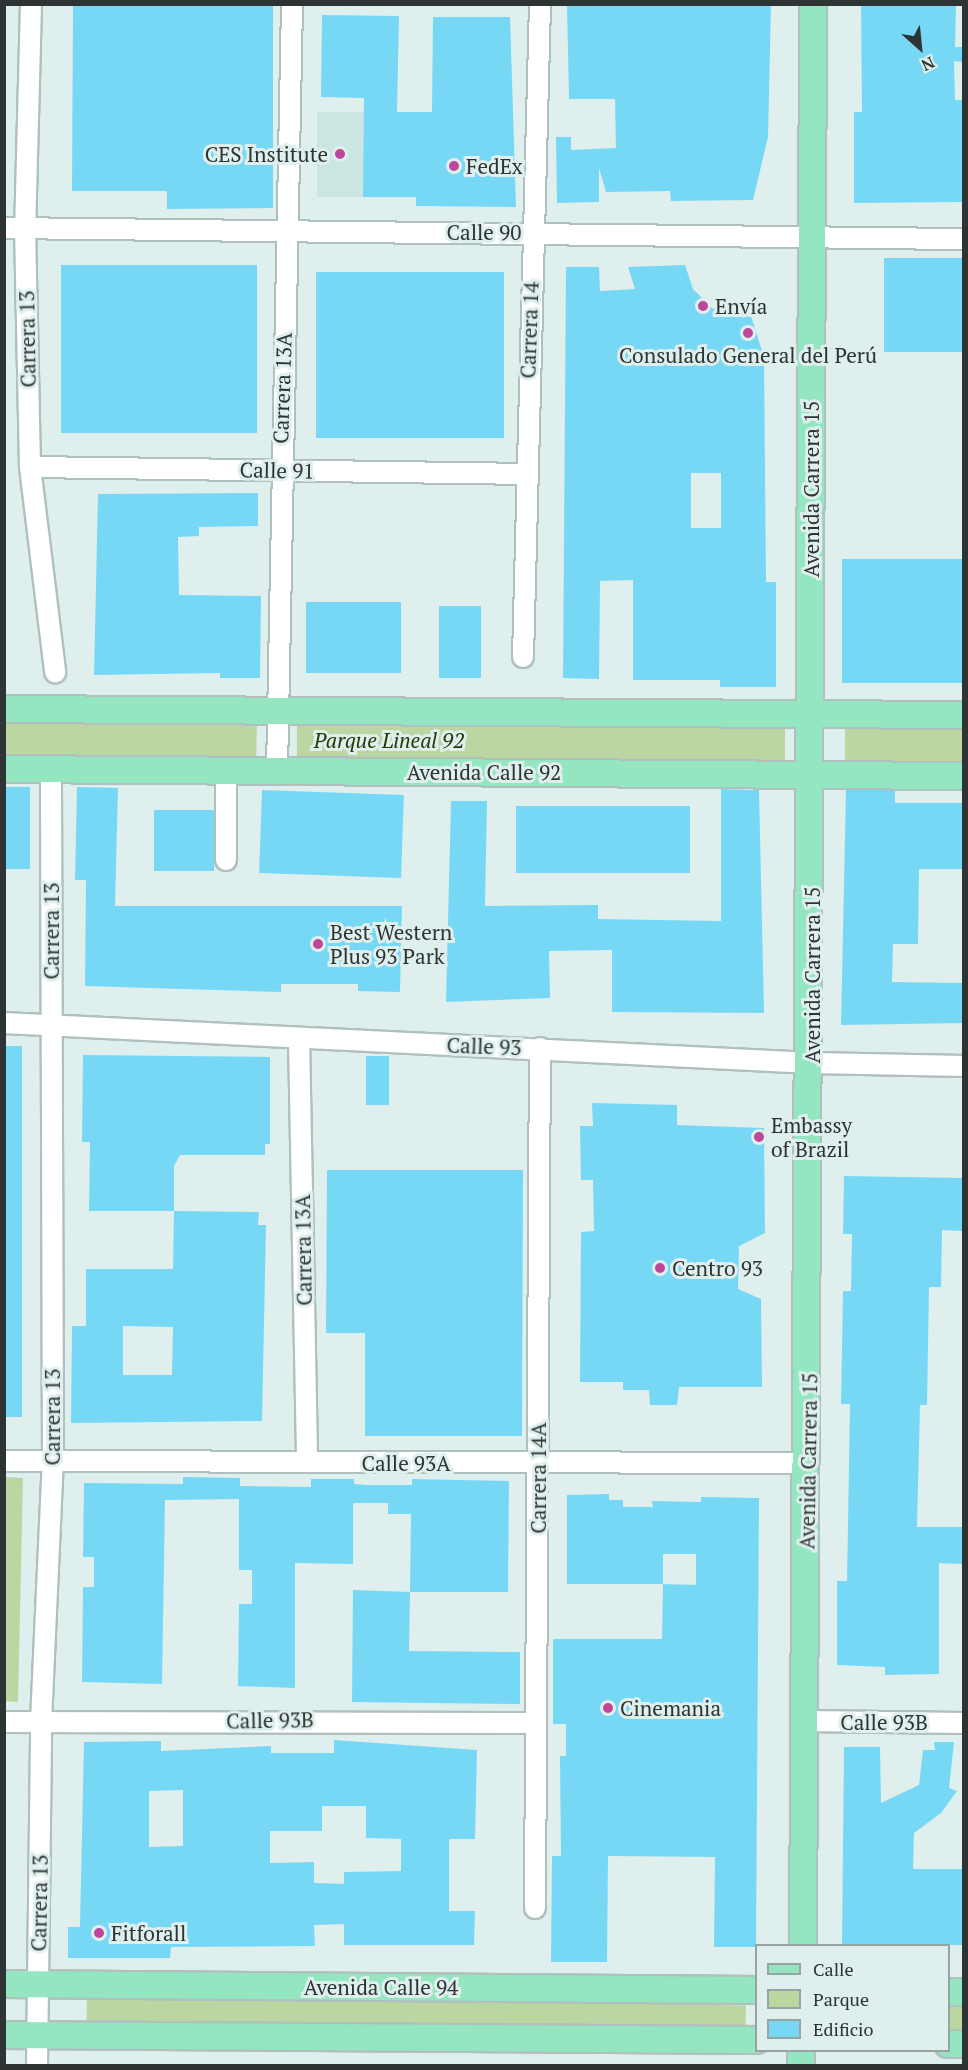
<!DOCTYPE html>
<meta charset="utf-8">
<style>
body{margin:0}
#map{position:relative;width:968px;height:2070px;overflow:hidden;background:#dfefed;font-family:"PT Serif",serif}
div>[style]{position:absolute}
.built>*{inset:0;background:#cbe5e3;transform-origin:0 0}
.green>*{inset:0;background:#bcd6a1;transform-origin:0 0}
.building>*{inset:0;background:#77d8f6;transform-origin:0 0}
.roads{filter:drop-shadow(2px 0 #b0c0be) drop-shadow(-2px 0 #b0c0be) drop-shadow(0 2px #b0c0be) drop-shadow(0 -2px #b0c0be)}
.minor>*{height:20px;margin:-10px;padding:0 10px;transform-origin:10px;border-radius:10px;background:#fff}
.major>*{height:26px;margin:-13px;padding:0 13px;transform-origin:13px;border-radius:13px;background:#93e6c0}
.dots>*{width:16px;height:16px;translate:-50% -50%;box-sizing:border-box;border:3px solid #dfefed;border-radius:50%}
span{translate:-50% -50%;white-space:nowrap;text-align:center;line-height:1.15;-webkit-text-stroke:6px #dfefed;paint-order:stroke}
.poi-label{font-size:21px;color:#2d3433}
.right{translate:-100% -50%;text-align:right}
.left{translate:0 -50%;text-align:left}
.street-label{font-size:21px;color:#2d3433}
.park-label{font-size:21px;color:#263a06;font-style:italic}
.frame{position:absolute;inset:0;border:6px solid #2d3433;pointer-events:none}
.legend{position:absolute;left:755px;top:1944px;width:195px;height:108px;box-sizing:border-box;background:#dfefed;border:2px solid #98a4a3;margin:0;padding:8px 10px;list-style:none;font-size:18px;color:#2d3433}
.legend li{display:flex;align-items:center;gap:12px;height:30px}
.legend b{width:30px;border:2px solid #98a4a3}
.north{position:absolute;left:890px;top:18px;width:60px;height:60px;-webkit-text-stroke:4px #dfefed;paint-order:stroke;rotate:153deg;font-size:16px;font-weight:700;line-height:24px;text-align:center;color:#2d3433}
.north::after{content:'';display:block;margin:auto;width:21px;height:27px;background:#2d3433;clip-path:polygon(50% 0,100% 100%,50% 72%,0 100%)}
</style>
<div id="map">
<div class="built">
<i style="left:317px;top:112px;width:47px;height:85px"></i>
</div>
<div class="green">
<i style="left:5px;top:714px;width:252px;height:44px;rotate:1deg"></i>
<i style="left:297px;top:717px;width:488px;height:44px"></i>
<i style="left:845px;top:725px;width:118px;height:43px"></i>
<i style="clip-path:polygon(5px 1477px,23px 1478px,18px 1702px,5px 1701px)"></i>
<i style="left:87px;top:1994px;width:659px;height:30px;rotate:1deg"></i>
<i style="left:948px;top:2005px;width:15px;height:31px"></i>
</div>
<div class="building">
<i style="clip-path:polygon(73px 4px,273px 4px,273px 208px,167px 209px,167px 191px,72px 191px)"></i>
<i style="clip-path:polygon(567px 4px,771px 4px,768px 137px,753px 200px,671px 201px,670px 191px,606px 192px,599px 168px,599px 202px,557px 203px,556px 137px,571px 137px,571px 150px,616px 148px,615px 99px,569px 99px)"></i>
<i style="clip-path:polygon(861px 4px,956px 4px,955px 47px,963px 47px,963px 62px,954px 61px,955px 100px,963px 100px,963px 202px,854px 203px,854px 112px,862px 112px)"></i>
<i style="clip-path:polygon(322px 15px,399px 16px,397px 112px,432px 112px,433px 17px,510px 17px,516px 207px,416px 206px,416px 197px,363px 197px,364px 98px,321px 97px)"></i>
<i style="left:884px;top:258px;width:79px;height:94px"></i>
<i style="left:61px;top:265px;width:196px;height:168px"></i>
<i style="clip-path:polygon(evenodd,685px 265px,693px 289px,712px 308px,751px 316px,764px 357px,766px 582px,776px 582px,776px 687px,720px 687px,720px 680px,633px 680px,633px 580px,600px 581px,599px 679px,563px 678px,566px 267px,599px 267px,600px 291px,635px 289px,628px 267px,685px 265px,691px 473px,721px 473px,721px 528px,691px 528px,691px 473px)"></i>
<i style="left:316px;top:272px;width:188px;height:166px"></i>
<i style="clip-path:polygon(258px 493px,258px 526px,199px 527px,199px 536px,178px 537px,179px 595px,261px 596px,260px 678px,220px 678px,220px 673px,94px 675px,98px 494px)"></i>
<i style="left:842px;top:559px;width:121px;height:124px"></i>
<i style="left:306px;top:602px;width:95px;height:71px"></i>
<i style="left:439px;top:606px;width:42px;height:72px"></i>
<i style="left:4px;top:787px;width:26px;height:82px"></i>
<i style="clip-path:polygon(77px 787px,118px 788px,115px 906px,402px 906px,400px 992px,358px 991px,358px 984px,281px 984px,281px 992px,85px 986px,86px 880px,75px 880px)"></i>
<i style="clip-path:polygon(721px 789px,759px 790px,764px 1013px,612px 1012px,612px 950px,549px 951px,550px 998px,446px 1002px,451px 801px,487px 801px,485px 906px,598px 905px,598px 919px,721px 921px)"></i>
<i style="left:262px;top:790px;width:142px;height:83px;rotate:2deg"></i>
<i style="clip-path:polygon(846px 790px,895px 790px,895px 803px,963px 803px,963px 869px,919px 869px,918px 944px,893px 944px,892px 982px,963px 983px,963px 1023px,841px 1025px)"></i>
<i style="left:690px;top:806px;width:67px;height:174px;rotate:90deg"></i>
<i style="left:154px;top:810px;width:60px;height:61px"></i>
<i style="left:4px;top:1046px;width:18px;height:371px"></i>
<i style="clip-path:polygon(83px 1055px,270px 1057px,270px 1144px,265px 1144px,265px 1155px,180px 1155px,174px 1166px,174px 1211px,89px 1211px,90px 1142px,82px 1142px)"></i>
<i style="left:366px;top:1056px;width:23px;height:49px"></i>
<i style="clip-path:polygon(592px 1103px,677px 1105px,677px 1125px,764px 1128px,765px 1233px,739px 1246px,738px 1289px,761px 1299px,762px 1387px,679px 1387px,677px 1405px,650px 1405px,649px 1390px,623px 1390px,623px 1382px,580px 1382px,581px 1232px,594px 1231px,593px 1180px,581px 1180px,580px 1126px,593px 1126px)"></i>
<i style="clip-path:polygon(327px 1170px,523px 1170px,522px 1436px,365px 1436px,365px 1333px,326px 1333px)"></i>
<i style="clip-path:polygon(844px 1176px,963px 1178px,963px 1231px,942px 1230px,941px 1287px,929px 1287px,927px 1405px,920px 1405px,917px 1527px,963px 1527px,963px 1564px,939px 1563px,939px 1674px,885px 1675px,885px 1667px,837px 1665px,837px 1581px,847px 1581px,848px 1525px,850px 1404px,841px 1404px,843px 1291px,851px 1291px,852px 1234px,843px 1234px)"></i>
<i style="clip-path:polygon(evenodd,174px 1211px,259px 1212px,258px 1225px,266px 1225px,262px 1421px,71px 1423px,72px 1326px,86px 1326px,86px 1269px,173px 1269px,174px 1211px,123px 1326px,173px 1327px,172px 1375px,123px 1375px,123px 1326px)"></i>
<i style="clip-path:polygon(183px 1477px,240px 1478px,240px 1486px,311px 1487px,311px 1479px,354px 1479px,354px 1484px,367px 1485px,412px 1485px,412px 1479px,509px 1481px,508px 1592px,410px 1592px,411px 1514px,388px 1514px,388px 1503px,353px 1503px,353px 1564px,295px 1563px,295px 1688px,238px 1686px,239px 1604px,252px 1604px,252px 1570px,239px 1570px,239px 1499px,165px 1500px,162px 1684px,82px 1682px,83px 1587px,94px 1587px,94px 1557px,83px 1557px,84px 1483px,183px 1484px)"></i>
<i style="clip-path:polygon(evenodd,609px 1494px,609px 1500px,623px 1500px,623px 1507px,653px 1507px,652px 1501px,701px 1502px,701px 1497px,759px 1498px,756px 1947px,714px 1947px,715px 1857px,608px 1856px,607px 1962px,551px 1962px,552px 1856px,561px 1856px,560px 1756px,566px 1756px,566px 1724px,553px 1724px,553px 1639px,662px 1639px,663px 1584px,567px 1584px,567px 1495px,609px 1494px,663px 1554px,696px 1554px,696px 1585px,663px 1584px,663px 1554px)"></i>
<i style="clip-path:polygon(353px 1590px,410px 1592px,409px 1651px,520px 1652px,520px 1704px,352px 1702px)"></i>
<i style="clip-path:polygon(evenodd,334px 1740px,477px 1750px,475px 1839px,449px 1839px,449px 1911px,475px 1911px,474px 1945px,344px 1945px,344px 1924px,314px 1925px,315px 1946px,171px 1947px,170px 1958px,68px 1958px,68px 1927px,80px 1927px,84px 1742px,161px 1741px,161px 1751px,271px 1746px,271px 1753px,334px 1753px,334px 1740px,183px 1790px,183px 1846px,149px 1847px,149px 1791px,183px 1790px,334px 1740px,322px 1806px,366px 1806px,366px 1838px,401px 1839px,401px 1871px,344px 1872px,344px 1884px,314px 1883px,314px 1862px,270px 1863px,270px 1831px,322px 1831px,322px 1806px)"></i>
<i style="clip-path:polygon(934px 1742px,954px 1742px,949px 1788px,957px 1791px,941px 1813px,914px 1833px,913px 1869px,963px 1869px,963px 1945px,842px 1944px,844px 1747px,880px 1747px,881px 1803px,919px 1785px,923px 1750px,935px 1750px)"></i>
</div>
<div class="roads">
<div class="minor">
<i style="left:31px;top:4px;width:224px;rotate:91.5deg"></i>
<i style="left:25px;top:228px;width:239px;rotate:88.8deg"></i>
<i style="left:30px;top:467px;width:207px;rotate:83deg"></i>
<i style="left:4px;top:228px;width:960px;rotate:0.66deg"></i>
<i style="left:30px;top:467px;width:494px;rotate:0.8deg"></i>
<i style="left:523px;top:657px;width:653px;rotate:-88.51deg"></i>
<i style="left:277px;top:771px;width:767px;rotate:-88.88deg"></i>
<i style="left:226px;top:860px;width:90px;rotate:-90deg"></i>
<i style="left:4px;top:1023px;width:809px;rotate:2.83deg"></i>
<i style="left:812px;top:1063px;width:152px;rotate:1.1deg"></i>
<i style="left:299px;top:1038px;width:424px;rotate:88.9deg"></i>
<i style="left:4px;top:1461px;width:804px;rotate:0.14deg"></i>
<i style="left:805px;top:1721px;width:159px;rotate:0.7deg"></i>
<i style="left:4px;top:1722px;width:532px;rotate:0.11deg"></i>
<i style="left:535px;top:1908px;width:860px;rotate:-89.67deg"></i>
<i style="left:37px;top:2066px;width:344px;rotate:-89.3deg"></i>
<i style="left:41px;top:1722px;width:260px;rotate:-87.4deg"></i>
<i style="left:53px;top:1462px;width:693px;rotate:-90.17deg"></i>
</div>
<div class="major">
<i style="left:4px;top:709px;width:960px;rotate:0.36deg"></i>
<i style="left:4px;top:769px;width:960px;rotate:0.42deg"></i>
<i style="left:803px;top:1946px;width:1942px;rotate:-89.7deg"></i>
<i style="left:4px;top:1984px;width:752px;rotate:0.46deg"></i>
<i style="left:948px;top:1992px;width:16px"></i>
<i style="left:4px;top:2035px;width:752px;rotate:0.38deg"></i>
<i style="left:948px;top:2044px;width:16px"></i>
<i style="left:801px;top:2066px;width:16px;rotate:-90deg"></i>
</div>
</div>
<div class="dots">
<i style="left:340px;top:154px;background:#be469b"></i>
<i style="left:454px;top:166px;background:#be469b"></i>
<i style="left:703px;top:306px;background:#be469b"></i>
<i style="left:748px;top:333px;background:#be469b"></i>
<i style="left:318px;top:944px;background:#be469b"></i>
<i style="left:759px;top:1137px;background:#be469b"></i>
<i style="left:660px;top:1268px;background:#be469b"></i>
<i style="left:608px;top:1708px;background:#be469b"></i>
<i style="left:99px;top:1933px;background:#be469b"></i>
</div>
<div class="poi-label">
<span class="right" style="left:328px;top:154px">CES Institute</span>
<span class="left" style="left:466px;top:166px">FedEx</span>
<span class="left" style="left:715px;top:306px">Envía</span>
<span style="left:748px;top:355px">Consulado General del Perú</span>
<span class="left" style="left:330px;top:944px">Best Western<br>Plus 93 Park</span>
<span class="left" style="left:771px;top:1137px">Embassy<br>of Brazil</span>
<span class="left" style="left:672px;top:1268px">Centro 93</span>
<span class="left" style="left:620px;top:1708px">Cinemania</span>
<span class="left" style="left:111px;top:1933px">Fitforall</span>
</div>
<div class="street-label">
<span style="left:484px;top:232px">Calle 90</span>
<span style="left:529px;top:330px;rotate:-88deg">Carrera 14</span>
<span style="left:27px;top:339px;rotate:-91deg">Carrera 13</span>
<span style="left:282px;top:388px;rotate:-88deg">Carrera 13A</span>
<span style="left:277px;top:470px;rotate:1deg">Calle 91</span>
<span style="left:811px;top:489px;rotate:-90deg">Avenida Carrera 15</span>
<span style="left:484px;top:772px">Avenida Calle 92</span>
<span style="left:51px;top:931px;rotate:-90deg">Carrera 13</span>
<span style="left:812px;top:975px;rotate:-90deg">Avenida Carrera 15</span>
<span style="left:484px;top:1046px;rotate:2deg">Calle 93</span>
<span style="left:303px;top:1250px;rotate:-91deg">Carrera 13A</span>
<span style="left:52px;top:1417px;rotate:-90deg">Carrera 13</span>
<span style="left:808px;top:1461px;rotate:-89deg">Avenida Carrera 15</span>
<span style="left:406px;top:1463px">Calle 93A</span>
<span style="left:538px;top:1478px;rotate:-90deg">Carrera 14A</span>
<span style="left:270px;top:1720px;rotate:-1deg">Calle 93B</span>
<span style="left:884px;top:1722px">Calle 93B</span>
<span style="left:39px;top:1903px;rotate:-89deg">Carrera 13</span>
<span style="left:381px;top:1987px">Avenida Calle 94</span>
</div>
<div class="park-label">
<span style="left:389px;top:740px">Parque Lineal 92</span>
</div>
<div class="frame"></div>
<ul class="legend">
<li><b style="height:8px;background:#93e6c0"></b>Calle</li>
<li><b style="height:16px;background:#bcd6a1"></b>Parque</li>
<li><b style="height:16px;background:#77d8f6"></b>Edificio</li>
</ul>
<div class="north">N</div>
</div>
